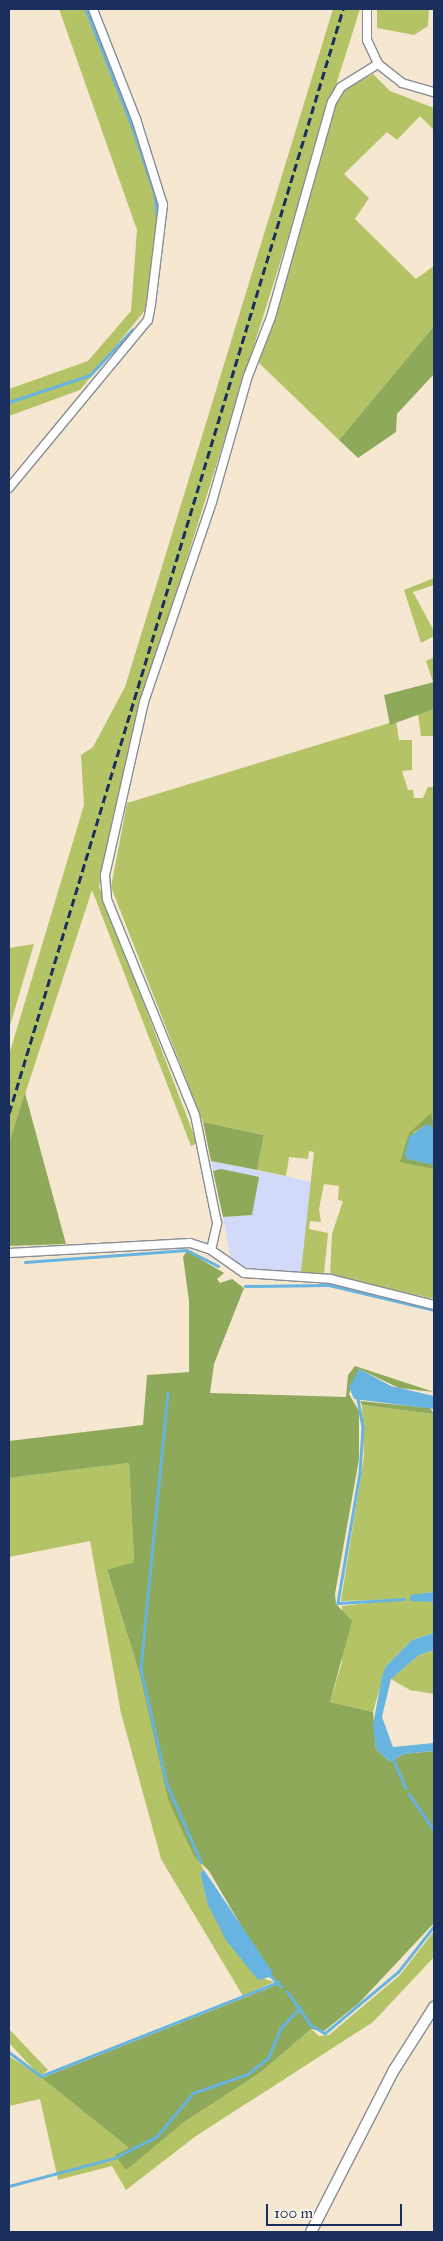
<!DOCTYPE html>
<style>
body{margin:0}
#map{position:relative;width:443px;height:2241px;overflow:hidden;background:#f6e8d0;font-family:"IM FELL Great Primer",serif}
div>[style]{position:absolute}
.built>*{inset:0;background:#d2d9f9}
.green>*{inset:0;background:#b3c365}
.forest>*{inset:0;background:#8ea95a}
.water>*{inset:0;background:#67b4e1}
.stream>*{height:2.5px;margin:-1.25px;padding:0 1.25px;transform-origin:1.25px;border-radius:1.25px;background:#67b4e1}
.roads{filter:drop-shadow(1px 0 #888c97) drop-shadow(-1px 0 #888c97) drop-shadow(0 1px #888c97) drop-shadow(0 -1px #888c97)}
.minor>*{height:8px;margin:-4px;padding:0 4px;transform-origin:4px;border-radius:4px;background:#fff}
.tertiary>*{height:10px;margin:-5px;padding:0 5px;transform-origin:5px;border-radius:5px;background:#fff}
.rail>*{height:2.5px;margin-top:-1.25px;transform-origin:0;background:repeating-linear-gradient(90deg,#1b2f5e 0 8px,transparent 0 12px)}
span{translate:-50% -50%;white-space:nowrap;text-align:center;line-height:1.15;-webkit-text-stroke:4.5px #fcf5e5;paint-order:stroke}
.frame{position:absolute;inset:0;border:10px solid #1b2f5e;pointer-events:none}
.scale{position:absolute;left:266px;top:2204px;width:136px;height:22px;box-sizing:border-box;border:2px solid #1b2f5e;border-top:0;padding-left:6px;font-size:15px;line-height:18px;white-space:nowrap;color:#1b2f5e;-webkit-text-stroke:4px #fcf5e5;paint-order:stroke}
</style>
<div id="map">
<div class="built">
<i style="clip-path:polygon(211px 1161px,313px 1182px,301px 1272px,247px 1268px,231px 1260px,223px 1217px,252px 1215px,213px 1171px)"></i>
</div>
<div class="green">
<i style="clip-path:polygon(59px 9px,91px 9px,159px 193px,163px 224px,152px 298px,142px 314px,80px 390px,9px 416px,9px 389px,88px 361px,131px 311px,137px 230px)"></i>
<i style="clip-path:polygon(333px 9px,360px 9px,131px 736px,99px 886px,197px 1143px,191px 1146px,92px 890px,9px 1143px,9px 1055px,84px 805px,81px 755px,93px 747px,125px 687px)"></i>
<i style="clip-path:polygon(377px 9px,429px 9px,428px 26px,414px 35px,377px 28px)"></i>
<i style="clip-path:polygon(373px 74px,390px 91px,434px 108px,434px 130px,420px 116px,397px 140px,387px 132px,344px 174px,369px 198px,355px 219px,416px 279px,434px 266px,434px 326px,339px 440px,259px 363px,335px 103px,344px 90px)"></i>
<i style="clip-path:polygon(434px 578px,434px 585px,413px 592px,434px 631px,434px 636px,421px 643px,404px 590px)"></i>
<i style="clip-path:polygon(434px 657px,434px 682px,433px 682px,426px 661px)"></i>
<i style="clip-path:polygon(434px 709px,434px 736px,421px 736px,418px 714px)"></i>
<i style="clip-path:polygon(396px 721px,399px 740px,412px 740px,412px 770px,402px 771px,408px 790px,413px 790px,414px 798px,423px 798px,428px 787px,434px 787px,434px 1299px,330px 1275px,332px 1234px,343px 1201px,338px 1200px,339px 1186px,324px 1184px,319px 1209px,321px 1222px,310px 1221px,309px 1229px,328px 1233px,324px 1274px,301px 1272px,314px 1152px,309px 1151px,308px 1159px,289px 1157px,286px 1176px,257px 1170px,264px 1135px,203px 1122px,111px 887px,127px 803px)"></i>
<i style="clip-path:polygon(34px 944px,9px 1029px,9px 948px)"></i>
<i style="clip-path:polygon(362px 1405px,434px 1414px,434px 1592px,426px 1593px,434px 1602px,434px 1633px,412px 1640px,386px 1666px,373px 1712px,330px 1702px,342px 1662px,342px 1606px,404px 1599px,341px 1601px,364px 1456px)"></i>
<i style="clip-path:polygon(129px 1463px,134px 1562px,107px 1571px,139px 1672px,168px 1800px,204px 1870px,200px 1873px,206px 1897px,265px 1979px,274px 1982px,243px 1996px,161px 1859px,121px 1713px,90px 1541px,9px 1557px,9px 1478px)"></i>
<i style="clip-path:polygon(434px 1650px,434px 1694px,410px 1690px,391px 1679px,419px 1655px)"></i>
<i style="clip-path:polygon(434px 1931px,434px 1957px,373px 2022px,196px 2136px,126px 2190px,112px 2166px,58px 2180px,40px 2099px,9px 2106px,9px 2056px,39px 2075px,9px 2043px,9px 2029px,48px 2070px,40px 2076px,129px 2148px,126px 2169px,184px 2122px,260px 2073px,311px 2029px,319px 2036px,329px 2035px,400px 1975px)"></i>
</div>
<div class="forest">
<i style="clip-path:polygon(434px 326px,434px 374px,397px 414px,396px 432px,358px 458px,339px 440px)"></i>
<i style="clip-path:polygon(434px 682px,434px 709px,390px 725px,384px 695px)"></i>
<i style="clip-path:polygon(25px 1093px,66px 1244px,9px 1246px,9px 1143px)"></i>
<i style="clip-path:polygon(431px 1113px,434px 1128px,427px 1124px,413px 1132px,408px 1159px,434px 1165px,434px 1169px,400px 1162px,409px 1133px)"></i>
<i style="clip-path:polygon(203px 1122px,264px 1135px,257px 1170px,211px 1161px)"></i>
<i style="clip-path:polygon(221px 1169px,259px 1177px,252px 1215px,223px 1217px,213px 1171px)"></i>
<i style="clip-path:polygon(187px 1251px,224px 1273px,217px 1279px,220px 1283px,232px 1279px,244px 1288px,214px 1364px,210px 1393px,346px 1397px,348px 1375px,355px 1366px,434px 1392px,399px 1388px,359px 1369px,349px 1394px,359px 1411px,359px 1459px,335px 1594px,336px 1604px,352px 1621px,330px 1702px,373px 1712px,376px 1749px,390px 1762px,404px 1754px,434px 1751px,434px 1923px,359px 2003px,324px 2031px,311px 2029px,260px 2073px,184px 2122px,126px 2170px,115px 2155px,129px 2148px,42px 2078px,276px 1985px,209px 1871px,194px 1856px,168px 1800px,139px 1672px,107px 1570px,134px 1562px,129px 1463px,9px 1478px,9px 1441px,143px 1425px,147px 1375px,189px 1372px,189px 1301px,183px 1257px)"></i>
<i style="clip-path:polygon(360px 1401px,430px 1408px,434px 1414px,362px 1405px)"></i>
</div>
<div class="water">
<i style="clip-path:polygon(427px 1124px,434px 1128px,434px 1165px,407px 1159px,405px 1155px,409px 1137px)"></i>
<i style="clip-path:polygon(359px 1369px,391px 1386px,434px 1396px,434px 1409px,354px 1399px,349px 1387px)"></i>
<i style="clip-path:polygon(434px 1592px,434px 1602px,410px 1601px,410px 1595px)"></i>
<i style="clip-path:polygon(434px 1633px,434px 1650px,419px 1655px,391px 1679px,382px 1717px,393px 1747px,434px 1743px,434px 1751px,404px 1754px,390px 1762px,376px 1749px,373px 1725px,382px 1676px,386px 1666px,412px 1640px)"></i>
<i style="clip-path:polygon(204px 1870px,273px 1973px,270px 1977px,258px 1980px,226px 1940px,208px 1905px,200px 1873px)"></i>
</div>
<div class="stream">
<i style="left:86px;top:9px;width:119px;rotate:68.4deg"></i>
<i style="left:130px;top:120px;width:78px;rotate:71.3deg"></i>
<i style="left:155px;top:194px;width:27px;rotate:84deg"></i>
<i style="left:147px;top:304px;width:33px;rotate:-83deg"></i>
<i style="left:9px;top:402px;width:85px;rotate:-18.4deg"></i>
<i style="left:90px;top:375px;width:62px;rotate:-47deg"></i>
<i style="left:25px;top:1262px;width:162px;rotate:-4.2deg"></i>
<i style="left:187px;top:1250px;width:35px;rotate:27deg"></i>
<i style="left:245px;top:1286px;width:84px;rotate:-0.7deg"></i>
<i style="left:329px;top:1285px;width:108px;rotate:13.4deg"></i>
<i style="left:168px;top:1393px;width:277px;rotate:95.6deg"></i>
<i style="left:141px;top:1669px;width:118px;rotate:77.3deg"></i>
<i style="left:167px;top:1784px;width:85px;rotate:66.4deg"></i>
<i style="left:358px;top:1399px;width:29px;rotate:80deg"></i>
<i style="left:363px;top:1428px;width:45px;rotate:93.8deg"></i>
<i style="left:360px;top:1473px;width:132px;rotate:99.6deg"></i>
<i style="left:338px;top:1603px;width:66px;rotate:-3.5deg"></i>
<i style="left:394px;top:1761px;width:30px;rotate:66deg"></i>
<i style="left:409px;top:1794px;width:44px;rotate:55.2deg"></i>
<i style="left:269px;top:1974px;width:18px;rotate:45deg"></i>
<i style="left:287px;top:1991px;width:42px;rotate:54.8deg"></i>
<i style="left:311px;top:2025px;width:16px;rotate:30deg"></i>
<i style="left:325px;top:2033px;width:95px;rotate:-39.9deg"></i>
<i style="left:398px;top:1972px;width:58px;rotate:-52deg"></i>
<i style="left:9px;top:2052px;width:40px;rotate:37deg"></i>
<i style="left:41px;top:2076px;width:255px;rotate:-21.6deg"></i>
<i style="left:9px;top:2186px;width:109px;rotate:-14.9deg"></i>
<i style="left:114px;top:2158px;width:47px;rotate:-26.6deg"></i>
<i style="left:156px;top:2137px;width:57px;rotate:-49.9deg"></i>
<i style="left:193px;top:2093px;width:58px;rotate:-19.1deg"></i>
<i style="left:248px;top:2074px;width:26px;rotate:-39deg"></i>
<i style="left:268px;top:2058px;width:33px;rotate:-67deg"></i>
<i style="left:281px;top:2028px;width:28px;rotate:-48deg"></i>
</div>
<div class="roads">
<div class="minor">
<i style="left:367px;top:9px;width:31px;rotate:90deg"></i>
<i style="left:367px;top:40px;width:26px;rotate:65deg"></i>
<i style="left:378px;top:64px;width:31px;rotate:38deg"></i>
<i style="left:402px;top:83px;width:33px;rotate:16deg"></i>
<i style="left:9px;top:488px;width:218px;rotate:-50.4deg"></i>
<i style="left:148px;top:320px;width:16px;rotate:-79deg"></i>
<i style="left:151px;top:304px;width:100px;rotate:-83.1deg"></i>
<i style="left:163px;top:205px;width:90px;rotate:-107.4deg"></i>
<i style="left:136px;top:119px;width:118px;rotate:-111.4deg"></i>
<i style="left:211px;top:1250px;width:28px;rotate:-77deg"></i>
<i style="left:217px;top:1223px;width:110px;rotate:-101.5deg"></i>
<i style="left:195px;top:1115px;width:233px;rotate:-112.2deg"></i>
<i style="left:107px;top:899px;width:24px;rotate:-95deg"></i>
<i style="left:105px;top:875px;width:177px;rotate:-77.3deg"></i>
<i style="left:144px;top:702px;width:211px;rotate:-71.2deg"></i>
<i style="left:212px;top:502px;width:131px;rotate:-74.1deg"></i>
<i style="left:248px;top:376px;width:63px;rotate:-68.7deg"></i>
<i style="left:271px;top:317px;width:223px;rotate:-74.2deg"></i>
<i style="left:332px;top:102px;width:17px;rotate:-59deg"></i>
<i style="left:341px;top:87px;width:44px;rotate:-31.9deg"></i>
<i style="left:9px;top:1253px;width:181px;rotate:-3.2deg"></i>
<i style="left:190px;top:1243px;width:22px;rotate:18deg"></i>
<i style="left:211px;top:1250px;width:40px;rotate:34.9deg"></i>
<i style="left:244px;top:1273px;width:87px;rotate:3.9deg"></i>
<i style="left:331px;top:1279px;width:106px;rotate:14.2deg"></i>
</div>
<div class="tertiary">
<i style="left:311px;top:2232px;width:182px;rotate:-62.9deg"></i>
<i style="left:394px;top:2070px;width:75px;rotate:-57.6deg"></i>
</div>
</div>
<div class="rail">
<i style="left:9px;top:1113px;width:1153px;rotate:-73.17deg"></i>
</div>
<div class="frame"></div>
<div class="scale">100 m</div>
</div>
